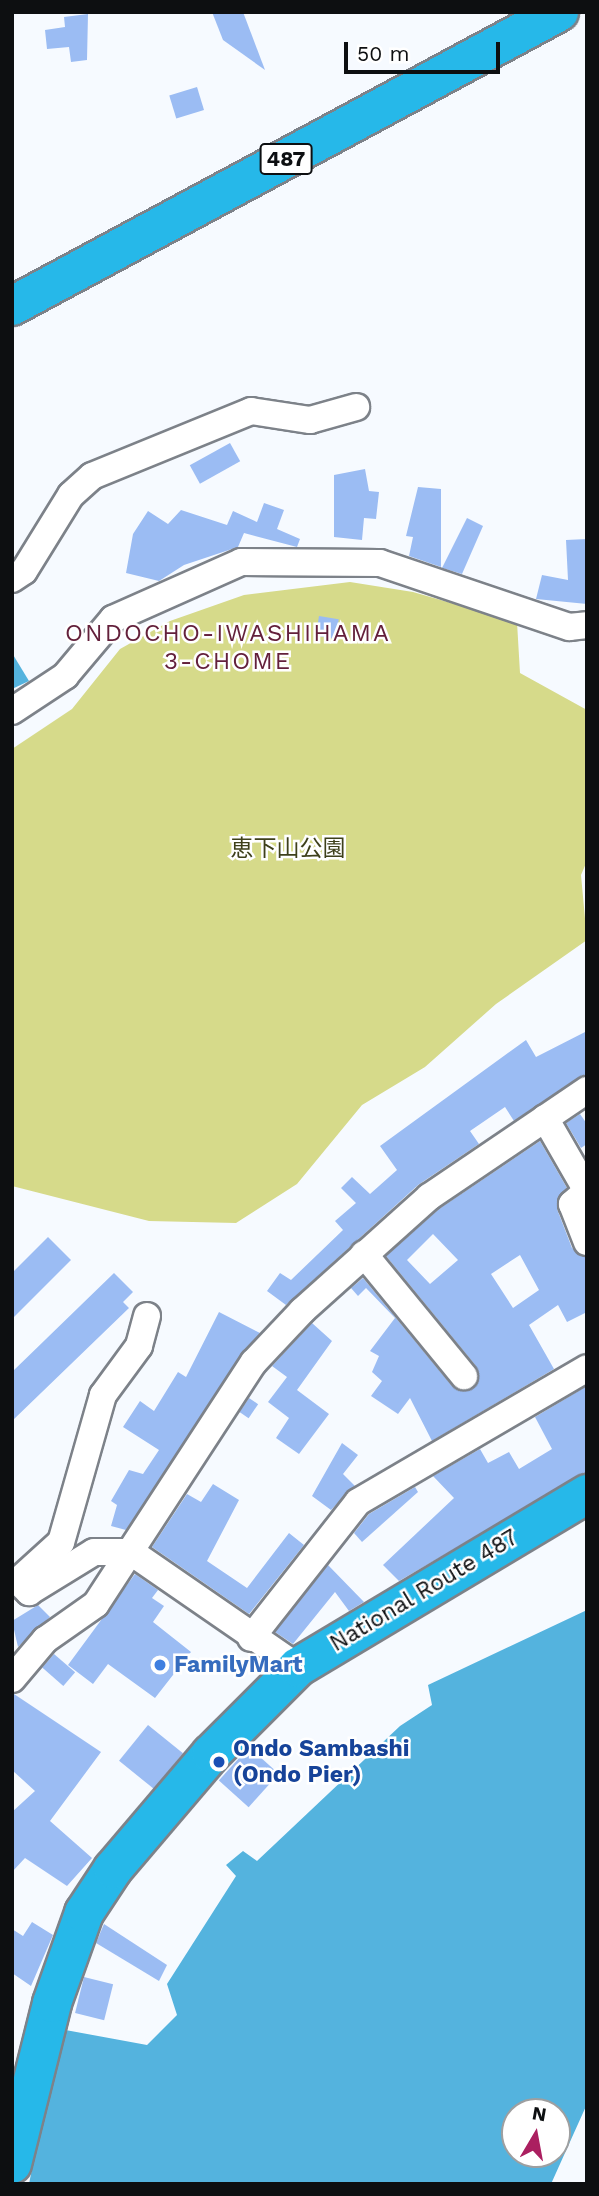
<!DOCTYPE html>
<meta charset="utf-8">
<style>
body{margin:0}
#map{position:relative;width:599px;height:2196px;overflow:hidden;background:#f6faff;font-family:"Work Sans","Noto Sans JP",sans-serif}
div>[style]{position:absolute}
.green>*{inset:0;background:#d6da8a}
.water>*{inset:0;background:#54b3de}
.building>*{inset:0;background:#9bbcf3;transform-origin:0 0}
.roads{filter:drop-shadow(2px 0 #7d8289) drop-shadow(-2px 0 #7d8289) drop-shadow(0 2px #7d8289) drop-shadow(0 -2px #7d8289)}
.minor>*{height:26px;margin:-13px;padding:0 13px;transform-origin:13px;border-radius:13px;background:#fff}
.highway>*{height:38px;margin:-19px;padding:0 19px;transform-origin:19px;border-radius:19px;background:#26b8e9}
.dots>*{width:19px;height:19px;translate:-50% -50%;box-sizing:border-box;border:4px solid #fff;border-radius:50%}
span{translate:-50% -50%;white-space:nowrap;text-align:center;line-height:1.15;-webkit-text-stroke:5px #fff;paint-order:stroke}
.shield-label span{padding:2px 5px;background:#fff;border:2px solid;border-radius:5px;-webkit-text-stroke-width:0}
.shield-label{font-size:21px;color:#0d0f11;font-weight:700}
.park-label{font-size:23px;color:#3e401b}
.street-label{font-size:23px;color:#0d0f11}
.shop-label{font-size:23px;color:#366cbe;font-weight:700}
.left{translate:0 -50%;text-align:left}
.transit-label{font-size:23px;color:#164399;font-weight:700}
.neighbourhood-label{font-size:24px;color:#63203b;letter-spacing:2px}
.frame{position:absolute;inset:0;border:14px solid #0d0f11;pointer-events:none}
.north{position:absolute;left:501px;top:2098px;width:70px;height:70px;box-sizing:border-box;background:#fff;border:2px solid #9e9fa0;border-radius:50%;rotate:10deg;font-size:19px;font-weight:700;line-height:28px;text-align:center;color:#0d0f11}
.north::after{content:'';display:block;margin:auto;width:24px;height:32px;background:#ab1f60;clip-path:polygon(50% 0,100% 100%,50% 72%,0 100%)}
.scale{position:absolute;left:344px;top:42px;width:156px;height:32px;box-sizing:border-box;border:4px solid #0d0f11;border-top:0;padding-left:9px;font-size:21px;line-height:24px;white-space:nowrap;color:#0d0f11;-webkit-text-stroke:5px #fff;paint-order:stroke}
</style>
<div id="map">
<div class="green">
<i style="clip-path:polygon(350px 582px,413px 592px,517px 622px,520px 673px,587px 710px,587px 861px,581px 875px,587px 940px,496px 1004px,425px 1067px,362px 1105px,297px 1184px,236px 1223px,149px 1221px,12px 1186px,12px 749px,72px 709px,120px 649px,170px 621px,244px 595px)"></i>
</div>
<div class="water">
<i style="clip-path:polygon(12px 653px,29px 681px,12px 689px)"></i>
<i style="clip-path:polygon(evenodd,587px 1610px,587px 2104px,551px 2184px,29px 2184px,60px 2029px,147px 2045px,177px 2015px,167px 1984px,236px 1876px,226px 1865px,243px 1851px,257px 1861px,400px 1726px,432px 1705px,428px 1685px,587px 1610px,515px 2112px,557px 2112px,557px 2154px,515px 2154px,515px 2112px)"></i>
</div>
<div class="building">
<i style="clip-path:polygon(212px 12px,243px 12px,265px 70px,223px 40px)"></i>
<i style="clip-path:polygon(88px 14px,87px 60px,71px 62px,69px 47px,47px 49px,45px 30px,65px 27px,64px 17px)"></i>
<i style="left:197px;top:87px;width:24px;height:29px;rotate:73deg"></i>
<i style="left:230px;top:443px;width:21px;height:46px;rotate:61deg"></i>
<i style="clip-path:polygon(365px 469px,369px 491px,379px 492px,376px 519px,364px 518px,362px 540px,334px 537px,334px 475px)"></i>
<i style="clip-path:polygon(418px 487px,441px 489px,441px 567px,409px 556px,413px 537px,406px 536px)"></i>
<i style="clip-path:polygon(264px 503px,284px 510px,277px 529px,300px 539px,297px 547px,244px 533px,238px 547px,184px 565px,159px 581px,126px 573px,133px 534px,148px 511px,168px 524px,181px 510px,227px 525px,233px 511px,257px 522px)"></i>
<i style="clip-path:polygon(467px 518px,483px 526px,462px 574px,442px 568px)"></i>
<i style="clip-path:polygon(587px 539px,587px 604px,536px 599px,542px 575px,568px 580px,566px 540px)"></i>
<i style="left:319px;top:616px;width:20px;height:20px;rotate:9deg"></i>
<i style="clip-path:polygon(587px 1031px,587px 1074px,514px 1121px,505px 1107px,470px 1131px,479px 1144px,418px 1185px,286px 1305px,267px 1291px,280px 1273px,291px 1280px,343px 1230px,335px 1221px,356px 1203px,341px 1188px,352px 1177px,370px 1194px,397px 1170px,380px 1146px,526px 1040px,536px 1057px)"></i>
<i style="clip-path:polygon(580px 1114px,587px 1124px,587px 1144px,581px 1148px,566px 1123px)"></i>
<i style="clip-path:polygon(evenodd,540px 1141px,567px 1188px,557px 1209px,572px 1248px,587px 1257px,587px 1312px,567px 1322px,558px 1305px,529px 1325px,554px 1369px,432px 1441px,410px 1398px,398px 1414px,371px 1396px,382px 1381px,372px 1372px,379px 1356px,370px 1351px,395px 1318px,366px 1288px,358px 1296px,351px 1288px,363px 1278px,452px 1386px,473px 1389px,476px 1366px,386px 1256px,439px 1209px,540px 1141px,433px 1234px,458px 1260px,430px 1284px,407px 1260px,433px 1234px,540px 1141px,520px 1255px,539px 1290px,513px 1308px,491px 1274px,520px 1255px)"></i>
<i style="clip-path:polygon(48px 1237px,71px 1260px,12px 1319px,12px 1273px)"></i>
<i style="clip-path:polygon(114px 1273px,133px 1292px,123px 1302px,129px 1308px,12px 1421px,12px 1372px)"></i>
<i style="clip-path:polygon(219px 1312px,260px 1333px,126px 1530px,111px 1526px,117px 1505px,111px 1501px,129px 1470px,143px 1474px,159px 1450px,123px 1427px,140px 1401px,154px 1411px,178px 1372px,186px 1377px)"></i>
<i style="clip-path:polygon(312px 1323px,332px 1341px,297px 1390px,329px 1414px,299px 1454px,276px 1438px,289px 1418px,268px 1402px,287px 1377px,272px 1366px)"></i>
<i style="clip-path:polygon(587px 1386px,587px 1472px,399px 1581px,383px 1565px,454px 1498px,433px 1476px,480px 1449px,488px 1463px,509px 1452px,519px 1469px,552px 1449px,535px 1417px)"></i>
<i style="left:249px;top:1398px;width:11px;height:17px;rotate:34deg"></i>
<i style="clip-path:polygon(342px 1443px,358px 1455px,343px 1474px,355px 1486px,331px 1510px,312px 1496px)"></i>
<i style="clip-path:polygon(213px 1484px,239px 1500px,207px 1561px,247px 1588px,289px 1533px,304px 1545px,249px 1614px,152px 1547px,187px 1494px,201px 1502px)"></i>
<i style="clip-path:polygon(415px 1487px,418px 1492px,362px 1542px,354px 1533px,369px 1514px)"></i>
<i style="clip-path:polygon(328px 1565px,364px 1602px,349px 1611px,335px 1592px,293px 1644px,275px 1632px)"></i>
<i style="clip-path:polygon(135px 1574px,158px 1590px,152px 1598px,164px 1606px,153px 1622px,191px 1652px,155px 1698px,108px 1664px,93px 1684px,68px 1665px)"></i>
<i style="clip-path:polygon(38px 1605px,50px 1617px,18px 1647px,12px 1621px)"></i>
<i style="left:54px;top:1654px;width:28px;height:18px;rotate:41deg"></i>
<i style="clip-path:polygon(14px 1694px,101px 1752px,50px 1821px,92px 1858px,67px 1886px,25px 1858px,12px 1872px,12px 1812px,35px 1791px,12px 1770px)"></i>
<i style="left:148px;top:1725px;width:45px;height:46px;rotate:39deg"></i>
<i style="left:249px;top:1747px;width:40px;height:45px;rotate:42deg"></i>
<i style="clip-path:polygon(32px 1922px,53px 1935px,31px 1986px,12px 1973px,12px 1929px,23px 1936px)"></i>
<i style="clip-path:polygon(104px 1924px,167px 1965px,159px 1981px,96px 1943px)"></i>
<i style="left:84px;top:1977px;width:30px;height:37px;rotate:14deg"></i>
</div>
<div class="roads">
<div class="minor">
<i style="left:12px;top:579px;width:14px;rotate:-34deg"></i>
<i style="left:24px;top:571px;width:89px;rotate:-58.3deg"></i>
<i style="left:71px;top:495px;width:28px;rotate:-42deg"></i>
<i style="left:92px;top:476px;width:172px;rotate:-22.2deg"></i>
<i style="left:251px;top:411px;width:60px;rotate:8.7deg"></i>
<i style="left:310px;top:420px;width:48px;rotate:-15.8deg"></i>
<i style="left:12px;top:711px;width:64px;rotate:-33.4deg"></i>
<i style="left:65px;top:676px;width:75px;rotate:-49.9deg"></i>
<i style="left:113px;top:619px;width:140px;rotate:-24deg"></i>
<i style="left:241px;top:562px;width:139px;rotate:0.4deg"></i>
<i style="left:380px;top:563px;width:200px;rotate:18.7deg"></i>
<i style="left:569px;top:627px;width:18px;rotate:-6deg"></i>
<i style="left:545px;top:1118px;width:84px;rotate:60.1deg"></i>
<i style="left:587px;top:1191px;width:20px;rotate:139deg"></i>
<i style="left:572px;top:1204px;width:41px;rotate:68.5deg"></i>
<i style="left:364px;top:1254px;width:158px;rotate:50.7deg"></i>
<i style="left:147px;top:1316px;width:31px;rotate:105deg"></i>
<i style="left:139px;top:1346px;width:61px;rotate:126.3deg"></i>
<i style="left:103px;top:1395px;width:153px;rotate:105.9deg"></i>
<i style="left:61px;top:1542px;width:58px;rotate:137.8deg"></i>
<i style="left:18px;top:1581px;width:16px;rotate:45deg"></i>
<i style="left:29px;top:1592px;width:76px;rotate:-31.6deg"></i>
<i style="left:94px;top:1552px;width:37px"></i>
<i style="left:131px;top:1552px;width:203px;rotate:34.6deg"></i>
<i style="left:251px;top:1638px;width:173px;rotate:-51.8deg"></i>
<i style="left:358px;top:1502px;width:265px;rotate:-30.3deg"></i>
<i style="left:12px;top:1679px;width:51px;rotate:-49.8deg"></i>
<i style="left:45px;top:1640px;width:62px;rotate:-35.2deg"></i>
<i style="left:96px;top:1604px;width:289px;rotate:-56.9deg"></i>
<i style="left:254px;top:1362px;width:70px;rotate:-46.7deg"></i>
<i style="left:302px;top:1311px;width:171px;rotate:-41.9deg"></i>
<i style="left:429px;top:1197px;width:191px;rotate:-34.1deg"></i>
</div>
<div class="highway">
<i style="left:12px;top:306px;width:621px;rotate:-28.26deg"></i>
<i style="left:12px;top:2164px;width:166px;rotate:-76deg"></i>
<i style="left:52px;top:2003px;width:96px;rotate:-70.4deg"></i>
<i style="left:84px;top:1913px;width:53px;rotate:-56.6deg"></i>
<i style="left:113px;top:1869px;width:151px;rotate:-49.6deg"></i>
<i style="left:211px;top:1754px;width:123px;rotate:-45deg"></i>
<i style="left:298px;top:1667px;width:337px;rotate:-30.9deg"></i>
</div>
</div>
<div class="dots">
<i style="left:160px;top:1665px;background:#3f7fe0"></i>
<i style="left:219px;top:1762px;background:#1a4fb4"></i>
</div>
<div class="shield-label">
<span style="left:286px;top:159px">487</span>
</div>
<div class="park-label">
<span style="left:288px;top:849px">恵下山公園</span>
</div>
<div class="street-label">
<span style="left:424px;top:1591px;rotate:-31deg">National Route 487</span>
</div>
<div class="shop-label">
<span class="left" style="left:174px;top:1665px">FamilyMart</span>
</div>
<div class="transit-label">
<span class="left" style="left:233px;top:1762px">Ondo Sambashi<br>(Ondo Pier)</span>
</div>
<div class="neighbourhood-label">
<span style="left:228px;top:648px">ONDOCHO-IWASHIHAMA<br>3-CHOME</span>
</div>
<div class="frame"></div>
<div class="north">N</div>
<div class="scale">50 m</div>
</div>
